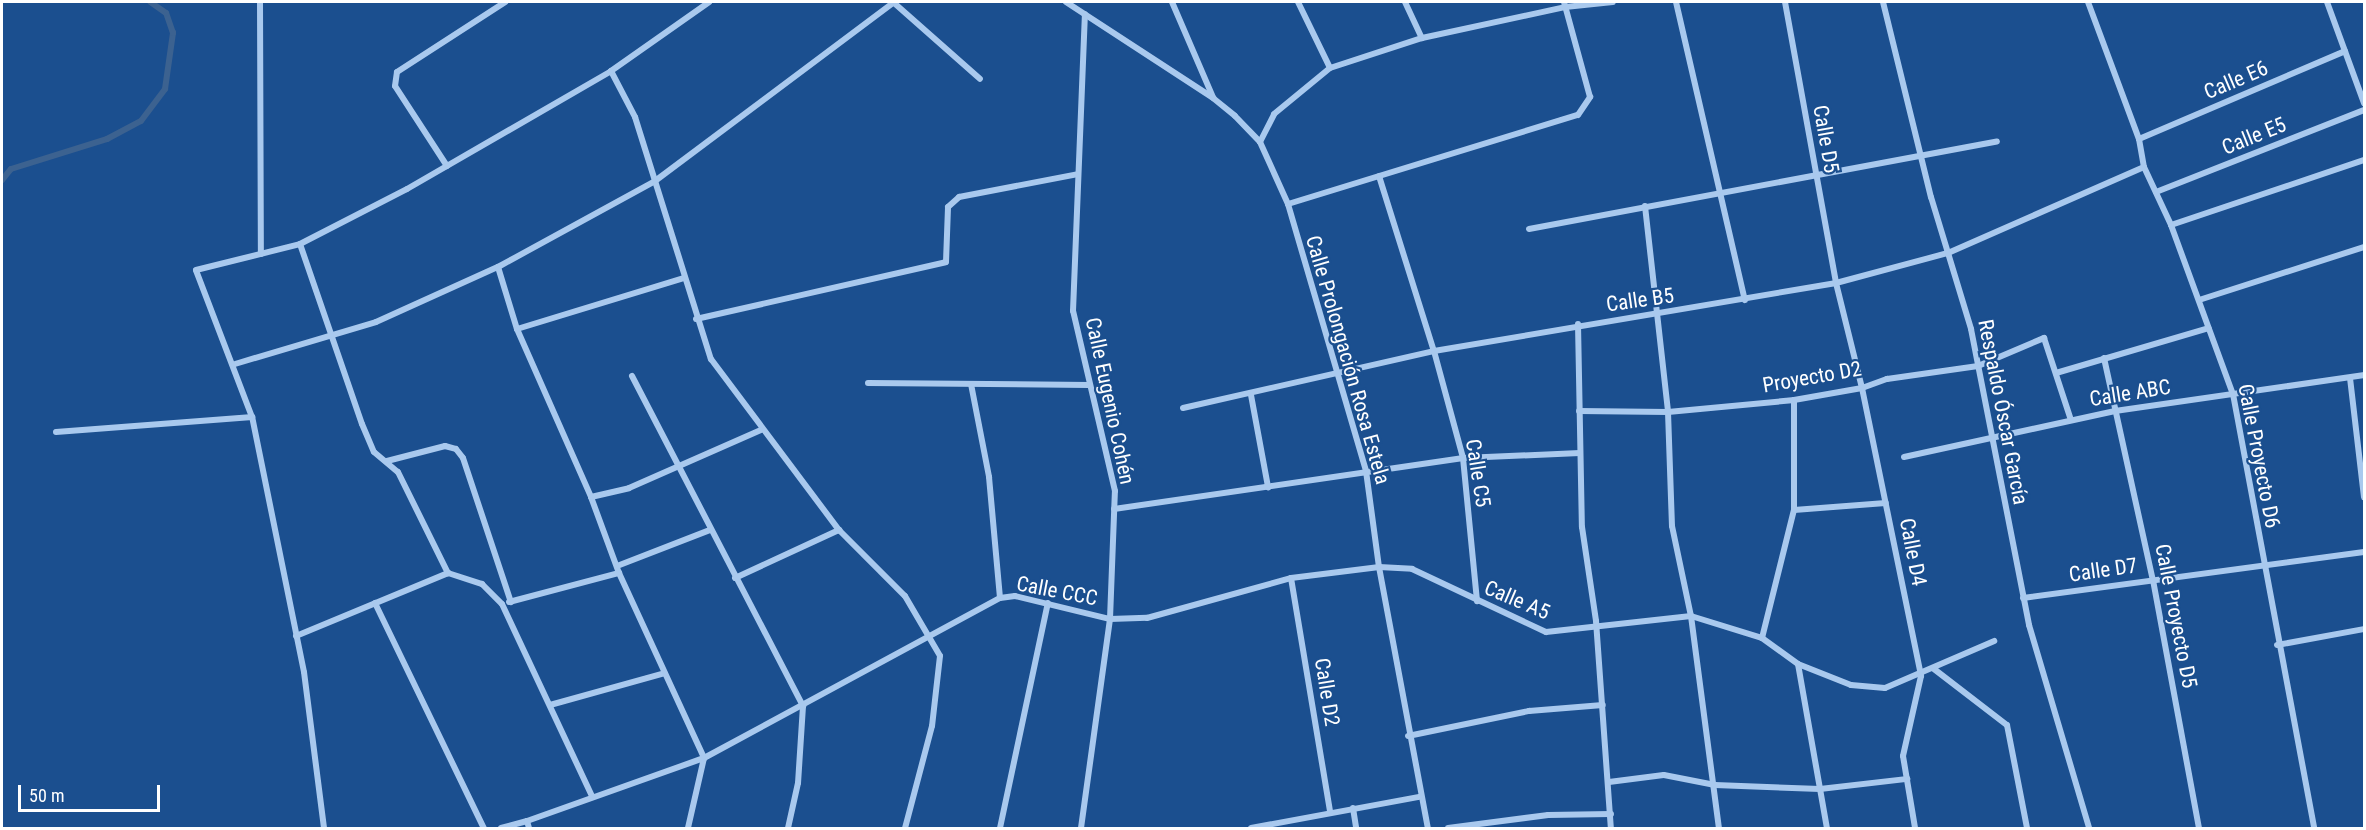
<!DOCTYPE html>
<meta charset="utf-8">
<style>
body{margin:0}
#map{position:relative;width:2366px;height:830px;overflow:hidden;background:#1b4f8f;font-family:"Roboto Condensed",sans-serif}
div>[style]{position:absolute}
.stream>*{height:6px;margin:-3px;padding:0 3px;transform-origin:3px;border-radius:3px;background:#3c6290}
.minor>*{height:6px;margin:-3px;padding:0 3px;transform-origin:3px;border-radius:3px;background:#a9c9ee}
span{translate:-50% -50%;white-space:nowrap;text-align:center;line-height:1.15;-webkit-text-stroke:4.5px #1b4f8f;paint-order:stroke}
.street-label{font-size:21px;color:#fff}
.frame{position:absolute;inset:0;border:3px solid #fff;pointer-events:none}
.scale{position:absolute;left:18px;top:785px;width:142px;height:27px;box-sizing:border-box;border:3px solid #fff;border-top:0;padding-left:8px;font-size:18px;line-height:21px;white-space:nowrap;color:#fff;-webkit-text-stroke:4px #1b4f8f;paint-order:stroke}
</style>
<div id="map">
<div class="stream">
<i style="left:2px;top:180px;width:14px;rotate:-51deg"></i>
<i style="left:11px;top:169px;width:101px;rotate:-17.4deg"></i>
<i style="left:107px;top:139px;width:38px;rotate:-28deg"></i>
<i style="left:141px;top:121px;width:40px;rotate:-53deg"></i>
<i style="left:165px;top:89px;width:57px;rotate:-81.9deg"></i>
<i style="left:173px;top:33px;width:21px;rotate:-109deg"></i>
<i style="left:166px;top:13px;width:19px;rotate:-145deg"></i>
</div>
<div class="minor">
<i style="left:260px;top:2px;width:252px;rotate:89.8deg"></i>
<i style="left:893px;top:2px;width:116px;rotate:41.5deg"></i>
<i style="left:1066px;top:2px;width:176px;rotate:33.1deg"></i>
<i style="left:1213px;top:98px;width:28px;rotate:39deg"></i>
<i style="left:1235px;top:116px;width:36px;rotate:46deg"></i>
<i style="left:1260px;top:142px;width:68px;rotate:65.7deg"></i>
<i style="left:1288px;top:204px;width:278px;rotate:73.7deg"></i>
<i style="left:1366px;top:471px;width:97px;rotate:82.3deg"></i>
<i style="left:1379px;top:567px;width:266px;rotate:79.4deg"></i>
<i style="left:1172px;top:2px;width:103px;rotate:66.7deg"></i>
<i style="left:1298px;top:2px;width:73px;rotate:64.1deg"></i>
<i style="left:1405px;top:2px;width:40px;rotate:65deg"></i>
<i style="left:1676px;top:2px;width:306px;rotate:77deg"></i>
<i style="left:1785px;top:2px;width:286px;rotate:79.7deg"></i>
<i style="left:1836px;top:283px;width:108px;rotate:76.1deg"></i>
<i style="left:1862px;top:388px;width:294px;rotate:78.4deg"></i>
<i style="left:1921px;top:676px;width:82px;rotate:102.7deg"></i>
<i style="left:1903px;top:756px;width:73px;rotate:80.5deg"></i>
<i style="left:1883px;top:2px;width:201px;rotate:76.2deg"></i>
<i style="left:1931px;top:197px;width:138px;rotate:73.1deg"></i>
<i style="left:1971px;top:329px;width:302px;rotate:78.9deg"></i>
<i style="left:2029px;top:625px;width:212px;rotate:73.5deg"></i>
<i style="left:2088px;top:2px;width:146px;rotate:69.6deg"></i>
<i style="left:2139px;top:139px;width:28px;rotate:80deg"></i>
<i style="left:2144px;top:167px;width:64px;rotate:65deg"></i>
<i style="left:2171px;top:225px;width:180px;rotate:69.9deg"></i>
<i style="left:2233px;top:394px;width:441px;rotate:79.4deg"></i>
<i style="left:2327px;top:2px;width:108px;rotate:69.9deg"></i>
<i style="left:611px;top:71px;width:52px;rotate:62.4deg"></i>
<i style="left:635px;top:117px;width:254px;rotate:72.6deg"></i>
<i style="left:711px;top:359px;width:214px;rotate:53.2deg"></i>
<i style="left:839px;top:530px;width:93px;rotate:45deg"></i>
<i style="left:905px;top:596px;width:69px;rotate:59.7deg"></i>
<i style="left:940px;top:656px;width:70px;rotate:96.5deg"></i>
<i style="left:932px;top:726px;width:106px;rotate:104.8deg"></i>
<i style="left:2139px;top:139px;width:224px;rotate:-23.1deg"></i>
<i style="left:1260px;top:142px;width:31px;rotate:-63deg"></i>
<i style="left:1274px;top:114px;width:72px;rotate:-39.4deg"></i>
<i style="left:1330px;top:68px;width:97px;rotate:-18.1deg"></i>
<i style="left:1422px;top:38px;width:146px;rotate:-12.2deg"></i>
<i style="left:1565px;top:7px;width:48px;rotate:-5.9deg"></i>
<i style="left:447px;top:166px;width:95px;rotate:-123deg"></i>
<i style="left:395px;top:86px;width:14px;rotate:-82deg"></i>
<i style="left:397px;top:72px;width:129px;rotate:-32.9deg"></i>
<i style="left:1379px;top:176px;width:183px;rotate:72.6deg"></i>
<i style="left:1434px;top:351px;width:111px;rotate:74.8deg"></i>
<i style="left:1463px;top:458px;width:144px;rotate:84.4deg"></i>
<i style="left:2156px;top:192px;width:224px;rotate:-21.5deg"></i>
<i style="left:1288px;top:204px;width:303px;rotate:-17.1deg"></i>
<i style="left:1578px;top:115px;width:22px;rotate:-56deg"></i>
<i style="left:1590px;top:97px;width:98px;rotate:-105.3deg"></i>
<i style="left:1645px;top:206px;width:207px;rotate:83.6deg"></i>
<i style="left:1668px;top:412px;width:114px;rotate:88deg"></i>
<i style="left:1672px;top:526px;width:92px;rotate:78.1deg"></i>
<i style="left:1691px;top:616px;width:214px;rotate:82.5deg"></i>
<i style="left:2171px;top:225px;width:204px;rotate:-18.6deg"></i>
<i style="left:1529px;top:229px;width:476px;rotate:-10.6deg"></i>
<i style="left:300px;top:244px;width:190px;rotate:71deg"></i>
<i style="left:362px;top:424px;width:30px;rotate:67deg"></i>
<i style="left:374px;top:452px;width:31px;rotate:40deg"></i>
<i style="left:398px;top:472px;width:113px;rotate:63.7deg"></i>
<i style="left:498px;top:267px;width:65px;rotate:73deg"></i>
<i style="left:517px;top:329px;width:184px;rotate:66.2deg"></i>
<i style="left:591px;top:497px;width:81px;rotate:69.8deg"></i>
<i style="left:619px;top:573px;width:204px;rotate:65.3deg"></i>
<i style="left:704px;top:758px;width:72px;rotate:102.9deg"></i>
<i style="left:2199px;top:300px;width:173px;rotate:-17.8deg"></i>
<i style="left:696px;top:319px;width:256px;rotate:-12.8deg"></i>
<i style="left:946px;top:262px;width:55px;rotate:-87.9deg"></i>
<i style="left:948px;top:207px;width:15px;rotate:-42deg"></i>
<i style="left:959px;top:197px;width:121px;rotate:-10.9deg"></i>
<i style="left:1578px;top:324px;width:203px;rotate:88.9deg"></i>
<i style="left:1582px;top:527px;width:95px;rotate:81.5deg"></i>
<i style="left:1596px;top:621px;width:208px;rotate:85.9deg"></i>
<i style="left:517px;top:329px;width:175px;rotate:-17deg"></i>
<i style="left:2104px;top:358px;width:227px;rotate:77.6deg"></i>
<i style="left:2153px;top:580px;width:252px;rotate:79.5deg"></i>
<i style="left:235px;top:364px;width:147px;rotate:-16.6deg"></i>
<i style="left:376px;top:322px;width:134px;rotate:-24.3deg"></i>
<i style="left:498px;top:267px;width:179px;rotate:-28.7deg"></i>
<i style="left:655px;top:181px;width:299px;rotate:-36.8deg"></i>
<i style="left:2056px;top:373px;width:159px;rotate:-16.4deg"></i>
<i style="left:632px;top:376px;width:372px;rotate:62.6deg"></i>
<i style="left:803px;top:706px;width:77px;rotate:93.7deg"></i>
<i style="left:798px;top:783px;width:46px;rotate:102.5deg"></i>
<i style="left:2350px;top:378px;width:120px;rotate:83.3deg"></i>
<i style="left:868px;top:383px;width:221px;rotate:0.5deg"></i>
<i style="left:971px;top:384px;width:95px;rotate:79deg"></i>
<i style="left:989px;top:477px;width:121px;rotate:84.8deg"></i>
<i style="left:1251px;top:395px;width:94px;rotate:79.5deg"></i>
<i style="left:1183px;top:408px;width:257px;rotate:-12.8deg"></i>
<i style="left:1434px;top:351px;width:408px;rotate:-9.6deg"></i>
<i style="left:1836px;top:283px;width:116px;rotate:-15deg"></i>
<i style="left:1948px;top:253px;width:214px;rotate:-23.7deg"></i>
<i style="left:1579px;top:411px;width:89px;rotate:0.6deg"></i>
<i style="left:1668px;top:412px;width:127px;rotate:-5.4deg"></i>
<i style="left:1794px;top:400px;width:69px;rotate:-10deg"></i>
<i style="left:1862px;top:388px;width:27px;rotate:-20deg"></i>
<i style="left:1887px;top:379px;width:92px;rotate:-8.1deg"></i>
<i style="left:1978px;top:366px;width:72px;rotate:-23deg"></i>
<i style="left:2044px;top:338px;width:86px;rotate:71.8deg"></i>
<i style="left:56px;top:432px;width:197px;rotate:-4.4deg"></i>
<i style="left:1904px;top:457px;width:216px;rotate:-12.3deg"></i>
<i style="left:2115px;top:411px;width:252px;rotate:-8.2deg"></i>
<i style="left:387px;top:461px;width:60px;rotate:-14.5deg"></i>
<i style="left:445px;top:446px;width:11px;rotate:15deg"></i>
<i style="left:456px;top:449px;width:11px;rotate:52deg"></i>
<i style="left:463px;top:458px;width:152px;rotate:71.6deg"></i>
<i style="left:591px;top:497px;width:39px;rotate:-13deg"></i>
<i style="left:629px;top:488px;width:144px;rotate:-23.7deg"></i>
<i style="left:1114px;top:509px;width:353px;rotate:-8.3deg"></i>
<i style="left:1463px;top:458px;width:117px;rotate:-2.4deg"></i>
<i style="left:1794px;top:510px;width:92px;rotate:-4.4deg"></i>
<i style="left:617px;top:566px;width:100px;rotate:-21.2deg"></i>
<i style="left:735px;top:578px;width:115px;rotate:-24.8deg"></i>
<i style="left:1291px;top:578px;width:236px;rotate:80.5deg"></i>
<i style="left:2023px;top:598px;width:344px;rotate:-7.7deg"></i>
<i style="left:509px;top:602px;width:114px;rotate:-14.8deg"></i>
<i style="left:375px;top:603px;width:250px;rotate:64.2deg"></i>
<i style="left:296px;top:636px;width:165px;rotate:-22.5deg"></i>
<i style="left:448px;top:573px;width:36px;rotate:18deg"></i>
<i style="left:482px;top:584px;width:28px;rotate:45deg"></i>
<i style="left:502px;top:604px;width:212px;rotate:64.9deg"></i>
<i style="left:1762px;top:638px;width:132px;rotate:-76deg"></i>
<i style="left:1794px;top:510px;width:110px;rotate:-90deg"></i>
<i style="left:2277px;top:645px;width:88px;rotate:-10.4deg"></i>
<i style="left:1798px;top:664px;width:167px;rotate:80deg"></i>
<i style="left:1934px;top:669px;width:92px;rotate:37.5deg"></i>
<i style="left:2007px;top:725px;width:105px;rotate:79deg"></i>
<i style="left:550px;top:705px;width:119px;rotate:-15.5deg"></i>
<i style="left:1408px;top:736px;width:124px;rotate:-11.7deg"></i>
<i style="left:1529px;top:711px;width:74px;rotate:-4.6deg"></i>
<i style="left:1609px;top:782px;width:55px;rotate:-7.3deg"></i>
<i style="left:1664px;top:775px;width:52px;rotate:11.1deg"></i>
<i style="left:1715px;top:785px;width:105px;rotate:2.2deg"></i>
<i style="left:1820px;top:789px;width:88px;rotate:-6.6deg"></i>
<i style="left:1353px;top:808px;width:20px;rotate:81deg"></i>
<i style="left:527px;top:821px;width:188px;rotate:-19.6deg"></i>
<i style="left:704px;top:758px;width:336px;rotate:-28.4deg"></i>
<i style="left:1000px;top:598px;width:15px;rotate:-8deg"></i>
<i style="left:1015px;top:596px;width:98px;rotate:13.6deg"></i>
<i style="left:1110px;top:619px;width:37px;rotate:-2deg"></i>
<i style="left:1147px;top:618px;width:149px;rotate:-15.5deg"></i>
<i style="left:1291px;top:578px;width:89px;rotate:-7.1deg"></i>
<i style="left:1379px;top:567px;width:33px;rotate:3deg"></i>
<i style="left:1412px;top:569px;width:148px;rotate:25.2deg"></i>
<i style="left:1546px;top:632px;width:146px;rotate:-6.3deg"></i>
<i style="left:1691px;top:616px;width:74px;rotate:17.2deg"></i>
<i style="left:1762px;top:638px;width:44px;rotate:35.8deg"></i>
<i style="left:1798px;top:664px;width:57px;rotate:21.6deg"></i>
<i style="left:1851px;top:685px;width:34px;rotate:5deg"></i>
<i style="left:1885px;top:688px;width:119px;rotate:-23.3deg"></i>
<i style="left:324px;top:828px;width:157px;rotate:-97.3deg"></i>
<i style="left:304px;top:672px;width:260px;rotate:-101.5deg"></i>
<i style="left:252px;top:417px;width:157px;rotate:-110.9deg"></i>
<i style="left:196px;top:270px;width:107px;rotate:-14deg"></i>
<i style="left:300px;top:244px;width:120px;rotate:-27.2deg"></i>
<i style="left:407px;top:189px;width:236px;rotate:-30deg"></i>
<i style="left:611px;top:71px;width:120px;rotate:-35.1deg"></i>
<i style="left:501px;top:828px;width:27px;rotate:-15deg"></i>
<i style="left:527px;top:821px;width:7px;rotate:74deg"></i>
<i style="left:1000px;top:828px;width:230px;rotate:-78deg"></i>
<i style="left:1081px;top:828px;width:211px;rotate:-82.1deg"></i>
<i style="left:1110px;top:619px;width:128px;rotate:-87.8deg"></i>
<i style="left:1115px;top:491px;width:185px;rotate:-103.1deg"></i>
<i style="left:1073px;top:311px;width:297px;rotate:-87.7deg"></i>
<i style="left:1251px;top:828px;width:171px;rotate:-10.5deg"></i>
<i style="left:1448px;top:828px;width:101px;rotate:-7.4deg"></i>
<i style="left:1548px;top:815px;width:63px;rotate:-0.9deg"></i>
</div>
<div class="street-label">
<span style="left:2236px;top:80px;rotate:-23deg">Calle E6</span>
<span style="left:2254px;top:136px;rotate:-22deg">Calle E5</span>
<span style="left:1826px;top:139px;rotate:80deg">Calle D5</span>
<span style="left:1640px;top:300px;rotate:-8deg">Calle B5</span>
<span style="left:1348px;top:360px;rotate:74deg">Calle Prolongación Rosa Estela</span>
<span style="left:1812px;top:377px;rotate:-10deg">Proyecto D2</span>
<span style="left:2130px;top:393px;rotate:-9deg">Calle ABC</span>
<span style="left:1110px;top:401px;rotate:78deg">Calle Eugenio Cohén</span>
<span style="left:2003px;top:412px;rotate:79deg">Respaldo Óscar García</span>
<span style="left:2259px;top:456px;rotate:79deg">Calle Proyecto D6</span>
<span style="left:1478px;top:473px;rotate:81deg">Calle C5</span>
<span style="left:1913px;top:552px;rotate:79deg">Calle D4</span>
<span style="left:2103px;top:570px;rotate:-8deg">Calle D7</span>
<span style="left:1057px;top:591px;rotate:11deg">Calle CCC</span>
<span style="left:1517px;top:600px;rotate:23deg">Calle A5</span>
<span style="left:2176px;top:616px;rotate:79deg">Calle Proyecto D5</span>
<span style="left:1327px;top:692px;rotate:81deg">Calle D2</span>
</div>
<div class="frame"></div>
<div class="scale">50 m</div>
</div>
